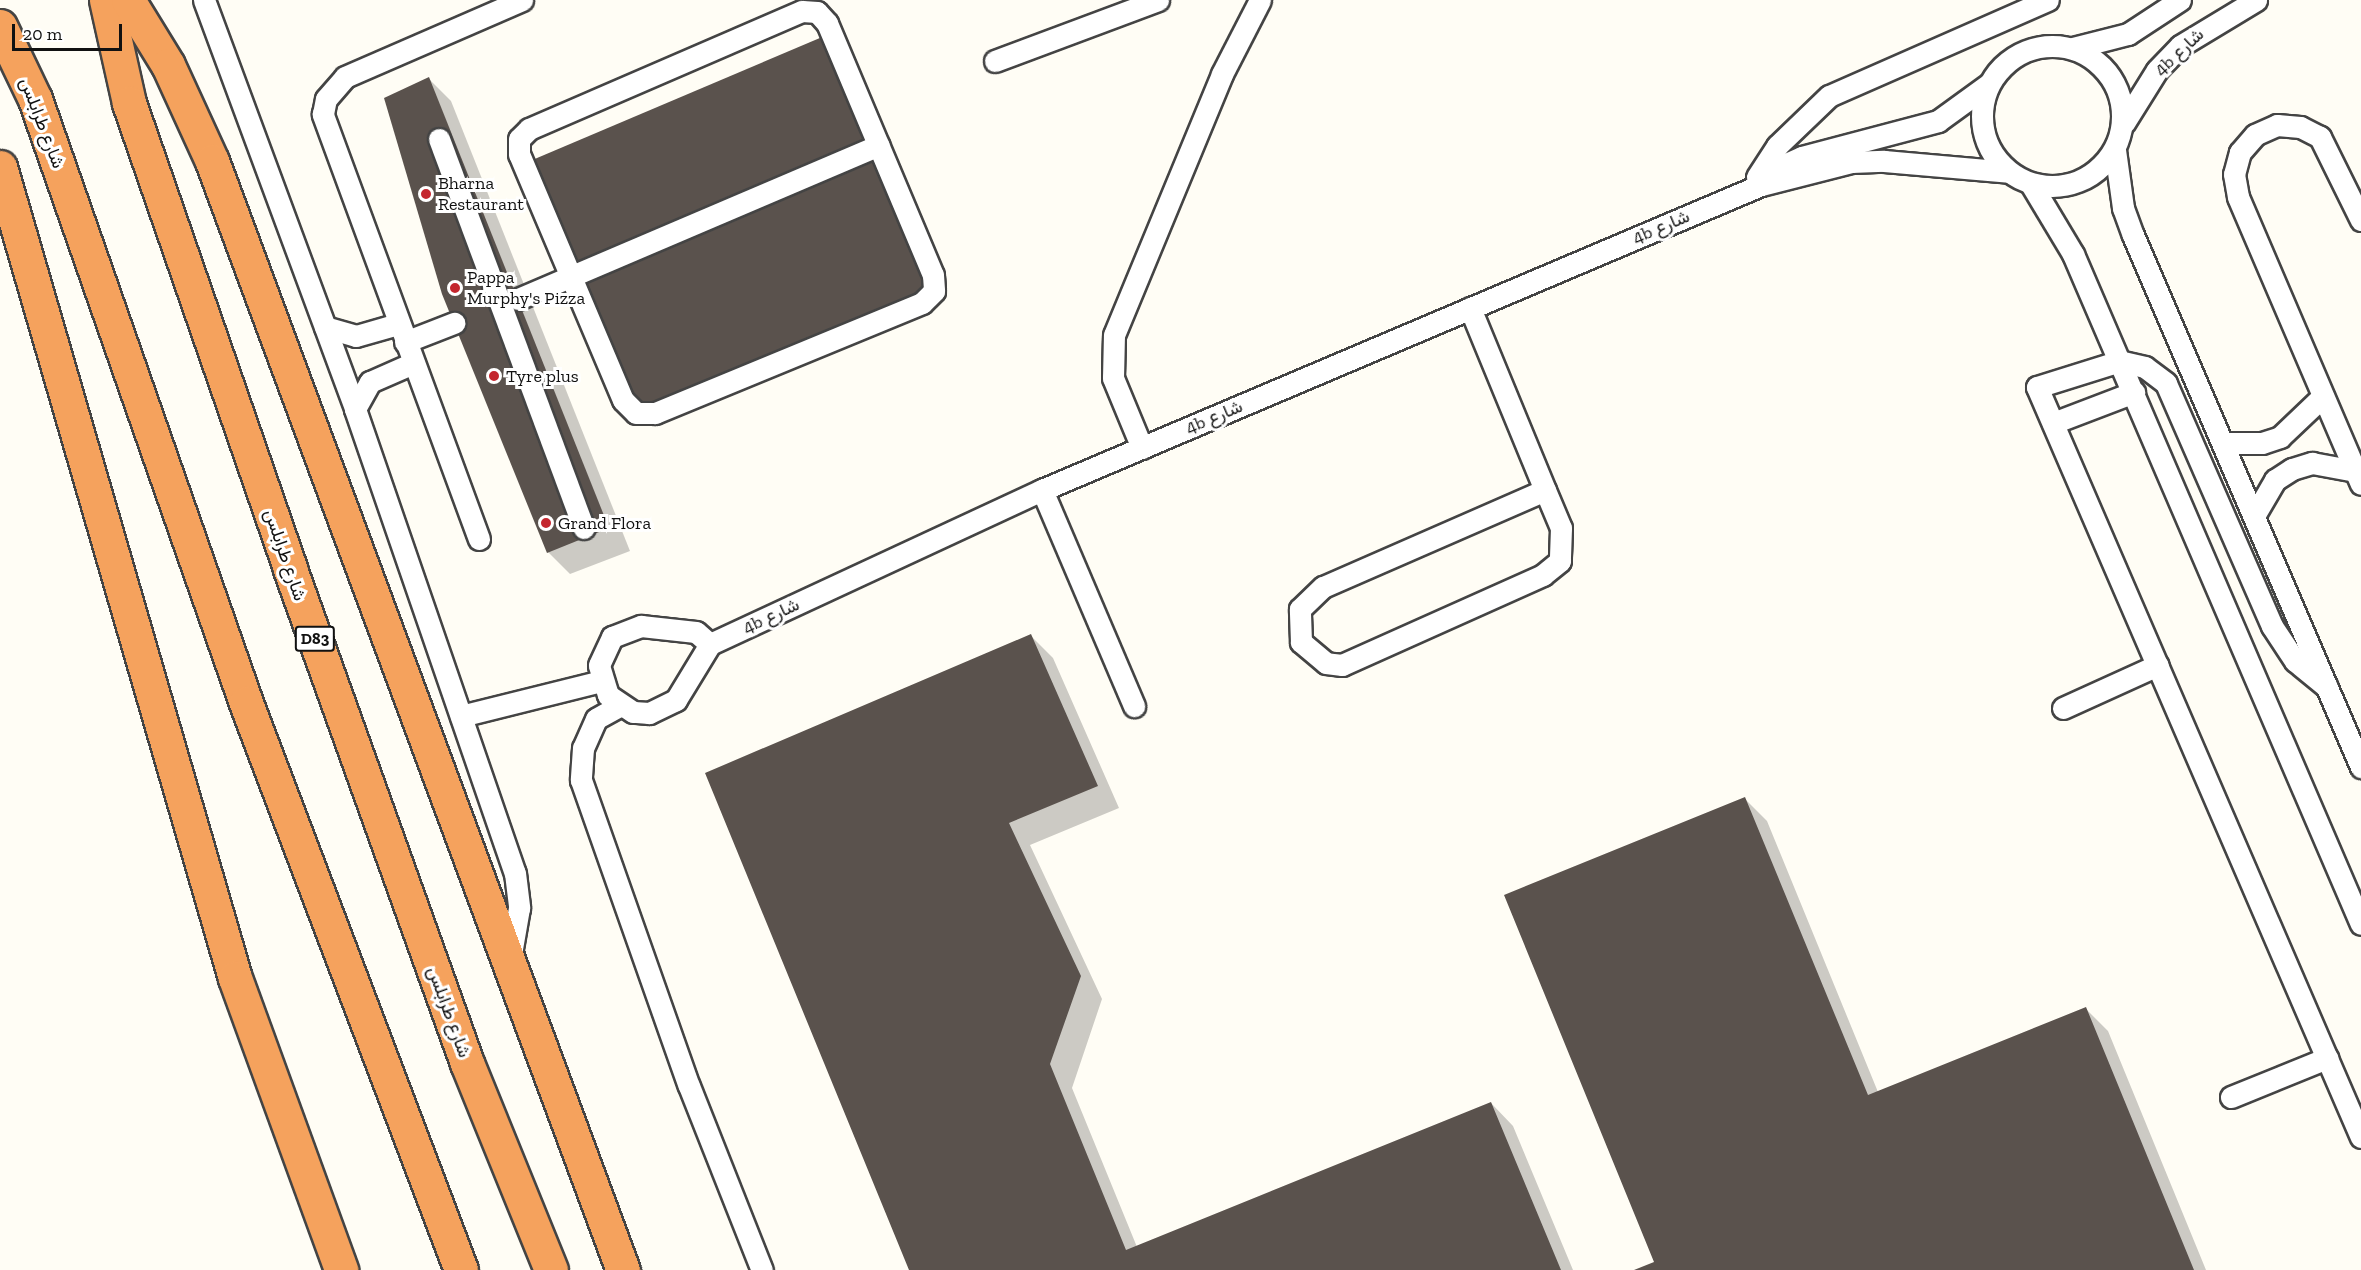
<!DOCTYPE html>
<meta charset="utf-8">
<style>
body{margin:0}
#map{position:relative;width:2361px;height:1270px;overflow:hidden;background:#fffdf5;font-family:"Zilla Slab",Vazirmatn,serif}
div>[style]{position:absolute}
.shadow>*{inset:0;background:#0003}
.building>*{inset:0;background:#5a524d;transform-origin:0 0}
.roads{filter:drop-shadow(2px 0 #444) drop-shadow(-2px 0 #444) drop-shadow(0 2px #444) drop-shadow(0 -2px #444)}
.service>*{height:21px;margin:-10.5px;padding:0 10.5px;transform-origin:10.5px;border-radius:10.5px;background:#fff}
.service>.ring{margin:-10.5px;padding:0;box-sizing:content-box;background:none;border:21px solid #fff;border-radius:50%}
.motorway>*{height:33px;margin:-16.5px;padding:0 16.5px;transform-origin:16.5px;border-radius:16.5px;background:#f5a25d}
.dots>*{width:16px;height:16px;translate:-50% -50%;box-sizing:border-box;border:3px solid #fff;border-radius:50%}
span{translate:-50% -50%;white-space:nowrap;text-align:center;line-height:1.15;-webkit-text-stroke:6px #fff;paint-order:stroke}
.shield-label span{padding:2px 4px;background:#fff;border:2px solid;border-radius:4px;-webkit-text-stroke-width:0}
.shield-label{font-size:16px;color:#111;font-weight:700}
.street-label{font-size:18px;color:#111}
.poi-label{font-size:18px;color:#111}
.left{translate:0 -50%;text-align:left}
.scale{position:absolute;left:12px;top:24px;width:110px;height:27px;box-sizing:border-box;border:3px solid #111;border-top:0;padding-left:8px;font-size:18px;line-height:21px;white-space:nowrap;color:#111;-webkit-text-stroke:4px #fff;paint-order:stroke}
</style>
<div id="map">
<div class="shadow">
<i style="clip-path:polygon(429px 79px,451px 101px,630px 551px,570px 574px,548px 552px)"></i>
<i style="clip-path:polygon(1031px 636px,1053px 658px,1119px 808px,1030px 845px,1102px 999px,1072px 1088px,1137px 1247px,1491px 1103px,1513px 1126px,1573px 1270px,910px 1270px)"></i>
<i style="clip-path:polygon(1745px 799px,1767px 821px,1878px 1092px,2086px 1009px,2108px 1031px,2206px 1270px,1638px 1270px,1656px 1263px)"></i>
</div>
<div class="building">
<i style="left:834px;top:32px;width:280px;height:329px;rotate:67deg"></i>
<i style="clip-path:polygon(429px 77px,609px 528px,547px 553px,442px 294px,384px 98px)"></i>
<i style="clip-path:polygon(1031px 634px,1098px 786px,1009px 823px,1081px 976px,1050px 1064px,1126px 1250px,1491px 1102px,1561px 1270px,909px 1270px,705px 773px)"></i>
<i style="clip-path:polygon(1745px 797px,1868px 1095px,2086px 1007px,2194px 1270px,1634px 1270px,1654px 1262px,1504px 895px)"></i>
</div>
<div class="roads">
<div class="service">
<i style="left:204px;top:0;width:436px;rotate:69.7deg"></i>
<i style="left:355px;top:409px;width:491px;rotate:71deg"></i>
<i style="left:515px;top:873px;width:35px;rotate:83deg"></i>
<i style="left:519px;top:908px;width:53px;rotate:99.8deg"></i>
<i style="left:802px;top:11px;width:15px;rotate:4deg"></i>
<i style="left:817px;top:12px;width:15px;rotate:48deg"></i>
<i style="left:827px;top:23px;width:273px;rotate:67.2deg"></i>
<i style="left:933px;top:275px;width:16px;rotate:86deg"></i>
<i style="left:934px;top:291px;width:17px;rotate:135deg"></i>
<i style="left:922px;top:303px;width:289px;rotate:157.6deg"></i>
<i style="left:655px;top:413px;width:19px;rotate:180deg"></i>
<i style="left:636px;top:413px;width:18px;rotate:-135deg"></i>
<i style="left:623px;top:400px;width:267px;rotate:-112.9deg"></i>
<i style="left:519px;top:154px;width:15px;rotate:-90deg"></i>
<i style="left:519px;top:139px;width:14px;rotate:-45deg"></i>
<i style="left:529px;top:129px;width:297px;rotate:-23.4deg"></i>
<i class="ring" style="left:1982px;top:46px;width:119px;height:119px"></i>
<i style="left:2073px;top:48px;width:57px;rotate:-14.3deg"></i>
<i style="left:2128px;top:34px;width:62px;rotate:-33.2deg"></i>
<i style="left:995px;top:61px;width:174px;rotate:-20.5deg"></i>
<i style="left:2124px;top:123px;width:62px;rotate:-58.1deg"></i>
<i style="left:2157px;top:70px;width:33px;rotate:-46deg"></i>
<i style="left:2180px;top:46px;width:89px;rotate:-31.2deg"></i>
<i style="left:439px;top:139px;width:415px;rotate:69.6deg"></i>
<i style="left:2115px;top:150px;width:59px;rotate:82.1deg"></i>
<i style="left:2123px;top:208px;width:29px;rotate:70deg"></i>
<i style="left:2133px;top:235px;width:579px;rotate:66.8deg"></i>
<i style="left:1766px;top:173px;width:39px;rotate:-24deg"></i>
<i style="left:1802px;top:157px;width:141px;rotate:-14.8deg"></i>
<i style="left:1938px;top:121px;width:63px;rotate:-36deg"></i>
<i style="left:1757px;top:177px;width:37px;rotate:-57deg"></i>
<i style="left:1777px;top:146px;width:72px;rotate:-43.9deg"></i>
<i style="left:1829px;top:96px;width:239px;rotate:-23.7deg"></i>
<i style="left:2031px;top:184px;width:82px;rotate:59deg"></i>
<i style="left:2073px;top:254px;width:729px;rotate:66.74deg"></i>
<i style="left:2361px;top:220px;width:93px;rotate:-116.3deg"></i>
<i style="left:2320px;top:137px;width:22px;rotate:-153deg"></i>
<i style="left:2300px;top:127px;width:23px;rotate:-175deg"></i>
<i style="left:2277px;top:125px;width:24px;rotate:156deg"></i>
<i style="left:2255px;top:135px;width:23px;rotate:131deg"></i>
<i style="left:2240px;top:152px;width:23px;rotate:105deg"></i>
<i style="left:2234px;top:174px;width:23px;rotate:80deg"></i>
<i style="left:2238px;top:197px;width:312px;rotate:66.8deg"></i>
<i style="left:518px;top:299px;width:392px;rotate:-23.1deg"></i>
<i style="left:1470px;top:308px;width:197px;rotate:67.6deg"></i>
<i style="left:1545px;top:490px;width:41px;rotate:67.2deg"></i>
<i style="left:1561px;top:528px;width:33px;rotate:92deg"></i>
<i style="left:1560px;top:561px;width:22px;rotate:141deg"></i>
<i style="left:1543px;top:575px;width:220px;rotate:155.9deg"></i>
<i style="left:1342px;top:665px;width:16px;rotate:-173deg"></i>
<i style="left:1326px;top:663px;width:33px;rotate:-140deg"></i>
<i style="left:1301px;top:642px;width:33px;rotate:-92deg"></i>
<i style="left:1300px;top:609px;width:32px;rotate:-44deg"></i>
<i style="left:1323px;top:587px;width:242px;rotate:-23.6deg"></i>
<i style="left:325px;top:327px;width:32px;rotate:16deg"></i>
<i style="left:356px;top:336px;width:44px;rotate:-15.9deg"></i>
<i style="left:405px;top:342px;width:53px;rotate:-21.2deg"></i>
<i style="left:355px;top:409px;width:31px;rotate:-61deg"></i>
<i style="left:370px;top:382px;width:47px;rotate:-23.8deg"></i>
<i style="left:2053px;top:423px;width:87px;rotate:-20.9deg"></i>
<i style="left:2223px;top:443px;width:39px"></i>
<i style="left:2262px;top:443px;width:19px;rotate:-18deg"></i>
<i style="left:2280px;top:437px;width:59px;rotate:-43.6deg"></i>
<i style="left:1142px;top:448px;width:76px;rotate:-112.5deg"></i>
<i style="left:1113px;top:378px;width:43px;rotate:-88.7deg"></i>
<i style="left:1114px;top:335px;width:282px;rotate:-67.5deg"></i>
<i style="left:1222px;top:74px;width:83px;rotate:-62.8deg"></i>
<i style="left:1042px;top:490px;width:235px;rotate:66.9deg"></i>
<i style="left:2254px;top:516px;width:42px;rotate:-59.7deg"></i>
<i style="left:2275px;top:480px;width:20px;rotate:-33deg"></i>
<i style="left:2292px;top:469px;width:21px;rotate:-17deg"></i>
<i style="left:2312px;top:463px;width:44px;rotate:10.5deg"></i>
<i style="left:479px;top:539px;width:453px;rotate:-110.2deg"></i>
<i style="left:323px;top:114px;width:15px;rotate:-79deg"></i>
<i style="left:326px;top:99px;width:29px;rotate:-49deg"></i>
<i style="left:345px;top:77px;width:193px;rotate:-23.5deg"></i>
<i style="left:641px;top:626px;width:55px;rotate:6.2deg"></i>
<i style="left:696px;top:632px;width:18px;rotate:41deg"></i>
<i style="left:710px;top:644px;width:66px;rotate:121.3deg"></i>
<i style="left:676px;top:700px;width:30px;rotate:154deg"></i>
<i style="left:649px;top:713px;width:16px;rotate:-176deg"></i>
<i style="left:633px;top:712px;width:30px;rotate:-146deg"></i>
<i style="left:608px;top:695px;width:31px;rotate:-107deg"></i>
<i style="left:599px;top:665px;width:31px;rotate:-65deg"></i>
<i style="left:612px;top:637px;width:31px;rotate:-21deg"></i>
<i style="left:710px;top:644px;width:366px;rotate:-24.9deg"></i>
<i style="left:1042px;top:490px;width:781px;rotate:-22.99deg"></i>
<i style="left:1761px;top:185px;width:93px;rotate:-14.3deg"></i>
<i style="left:1851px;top:162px;width:33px;rotate:-2deg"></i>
<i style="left:1884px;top:161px;width:125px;rotate:5deg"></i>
<i style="left:2327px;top:687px;width:41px;rotate:-140.9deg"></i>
<i style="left:2295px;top:661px;width:42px;rotate:-123.3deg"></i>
<i style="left:2272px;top:626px;width:265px;rotate:-113.6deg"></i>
<i style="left:2166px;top:383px;width:26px;rotate:-143deg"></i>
<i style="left:2145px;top:367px;width:26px;rotate:-167deg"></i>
<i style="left:2120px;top:361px;width:87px;rotate:162.6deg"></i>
<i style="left:2037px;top:387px;width:817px;rotate:66.64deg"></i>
<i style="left:619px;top:706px;width:26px;rotate:151deg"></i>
<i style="left:596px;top:719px;width:32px;rotate:114deg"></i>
<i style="left:583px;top:748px;width:32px;rotate:94deg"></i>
<i style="left:581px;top:780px;width:324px;rotate:70.6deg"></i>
<i style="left:689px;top:1086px;width:198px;rotate:68.4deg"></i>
<i style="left:2063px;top:708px;width:104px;rotate:-24.4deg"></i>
<i style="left:461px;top:716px;width:144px;rotate:-14deg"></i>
<i style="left:2231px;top:1097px;width:104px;rotate:-22.1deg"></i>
</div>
<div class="motorway">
<i style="left:106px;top:0;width:106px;rotate:77.4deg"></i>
<i style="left:129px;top:103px;width:493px;rotate:70.9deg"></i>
<i style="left:290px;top:569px;width:525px;rotate:70.29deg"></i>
<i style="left:467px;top:1063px;width:223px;rotate:67.9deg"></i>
<i style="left:128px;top:0;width:76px;rotate:58.4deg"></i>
<i style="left:168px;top:65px;width:106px;rotate:65.4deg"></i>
<i style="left:212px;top:161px;width:1183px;rotate:69.67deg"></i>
<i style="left:0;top:26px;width:81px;rotate:64.4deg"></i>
<i style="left:35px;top:99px;width:640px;rotate:70.74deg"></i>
<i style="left:246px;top:703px;width:606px;rotate:69.23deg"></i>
<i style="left:0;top:167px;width:844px;rotate:73.84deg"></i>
<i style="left:235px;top:978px;width:311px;rotate:70deg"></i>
</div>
</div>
<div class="dots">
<i style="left:426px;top:194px;background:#c4262e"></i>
<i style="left:455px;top:288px;background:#c4262e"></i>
<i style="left:494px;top:376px;background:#c4262e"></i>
<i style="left:546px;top:523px;background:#c4262e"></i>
</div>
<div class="shield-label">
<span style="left:315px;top:639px">D83</span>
</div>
<div class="street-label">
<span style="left:2179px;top:52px;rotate:-43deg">4b شارع</span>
<span style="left:42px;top:123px;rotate:69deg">شارع طرابلس</span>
<span style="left:1661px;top:227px;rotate:-23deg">4b شارع</span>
<span style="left:1214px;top:417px;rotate:-23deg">4b شارع</span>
<span style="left:285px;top:555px;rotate:71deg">شارع طرابلس</span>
<span style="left:771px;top:616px;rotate:-25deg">4b شارع</span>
<span style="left:449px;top:1012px;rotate:70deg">شارع طرابلس</span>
</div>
<div class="poi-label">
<span class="left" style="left:438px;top:194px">Bharna<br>Restaurant</span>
<span class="left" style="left:467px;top:288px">Pappa<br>Murphy's Pizza</span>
<span class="left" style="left:506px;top:376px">Tyre plus</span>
<span class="left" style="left:558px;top:523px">Grand Flora</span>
</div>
<div class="scale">20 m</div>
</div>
